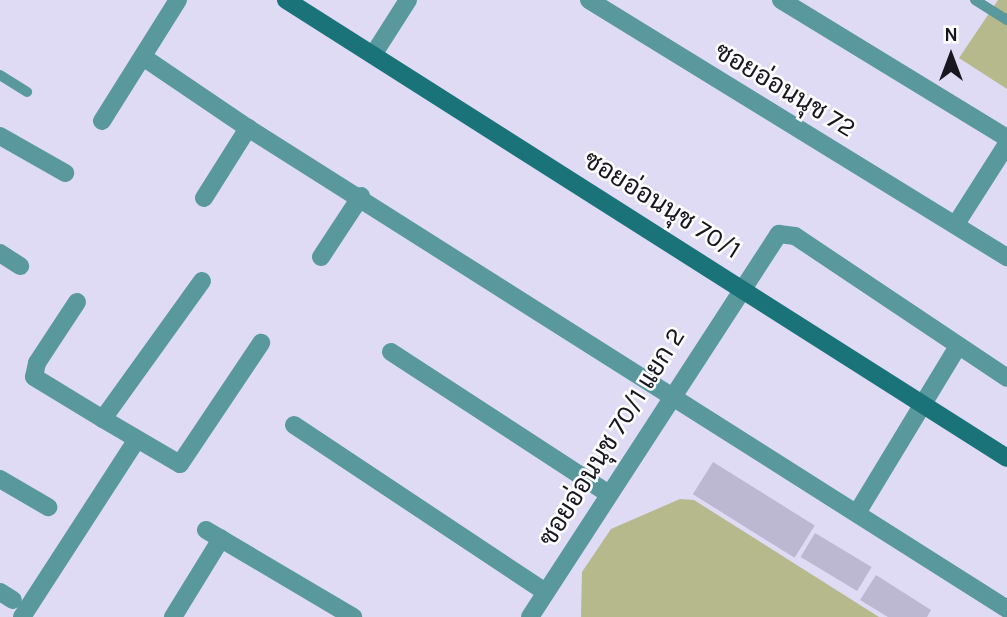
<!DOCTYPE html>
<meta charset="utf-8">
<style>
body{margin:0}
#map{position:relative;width:1007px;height:617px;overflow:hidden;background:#dfdbf5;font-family:Karla,Sarabun,sans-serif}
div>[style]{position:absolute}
.green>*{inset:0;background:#b6b98c}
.building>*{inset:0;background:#bcb8d2;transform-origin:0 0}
.lane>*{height:10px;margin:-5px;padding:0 5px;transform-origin:5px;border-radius:5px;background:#59999e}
.street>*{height:18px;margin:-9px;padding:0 9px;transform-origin:9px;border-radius:9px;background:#59999e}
.secondary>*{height:18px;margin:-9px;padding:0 9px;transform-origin:9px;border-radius:9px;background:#197379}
span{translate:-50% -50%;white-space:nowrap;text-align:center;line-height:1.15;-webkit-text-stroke:5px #fff;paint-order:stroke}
.street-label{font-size:26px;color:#181720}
.north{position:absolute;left:916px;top:21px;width:70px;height:70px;-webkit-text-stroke:5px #fff;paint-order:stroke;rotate:0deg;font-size:19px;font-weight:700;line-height:28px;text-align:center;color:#181720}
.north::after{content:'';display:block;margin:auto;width:24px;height:32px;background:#181720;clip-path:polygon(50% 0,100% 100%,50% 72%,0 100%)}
</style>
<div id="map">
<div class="green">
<i style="clip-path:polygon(998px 0,1007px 0,1007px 89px,959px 58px)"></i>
<i style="clip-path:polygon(680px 499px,694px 500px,879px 617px,581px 617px,582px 572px,611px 529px)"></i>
</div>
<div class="building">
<i style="left:713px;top:462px;width:120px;height:38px;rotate:32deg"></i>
<i style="left:815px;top:533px;width:66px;height:28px;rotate:31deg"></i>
<i style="clip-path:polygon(876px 575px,931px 610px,927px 617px,888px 617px,860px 600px)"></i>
</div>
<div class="lane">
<i style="left:975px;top:0;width:38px;rotate:32deg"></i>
<i style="left:0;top:75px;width:32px;rotate:32deg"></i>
</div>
<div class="street">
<i style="left:589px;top:0;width:491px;rotate:31.6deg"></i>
<i style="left:781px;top:0;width:265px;rotate:31.4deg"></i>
<i style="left:373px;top:55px;width:65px;rotate:-57.5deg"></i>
<i style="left:143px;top:57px;width:127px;rotate:34.1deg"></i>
<i style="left:102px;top:121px;width:143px;rotate:-57.9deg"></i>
<i style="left:0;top:136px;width:75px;rotate:29.6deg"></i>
<i style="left:204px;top:198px;width:83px;rotate:-57.8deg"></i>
<i style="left:248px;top:128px;width:899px;rotate:32.36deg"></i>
<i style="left:956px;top:224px;width:95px;rotate:-57.5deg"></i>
<i style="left:0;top:253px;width:24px;rotate:33deg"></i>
<i style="left:321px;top:257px;width:73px;rotate:-56.7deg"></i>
<i style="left:202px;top:281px;width:170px;rotate:125.7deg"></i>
<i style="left:103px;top:419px;width:89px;rotate:30.3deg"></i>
<i style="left:180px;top:464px;width:146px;rotate:-56.2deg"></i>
<i style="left:77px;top:302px;width:73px;rotate:123.3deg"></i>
<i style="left:37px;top:363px;width:14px;rotate:102deg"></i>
<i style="left:34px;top:377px;width:81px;rotate:31.3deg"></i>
<i style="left:391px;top:352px;width:258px;rotate:33.1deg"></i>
<i style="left:294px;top:425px;width:301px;rotate:33.6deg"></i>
<i style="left:0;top:479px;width:56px;rotate:30.3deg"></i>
<i style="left:857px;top:513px;width:193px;rotate:-58.8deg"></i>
<i style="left:206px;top:530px;width:171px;rotate:30.6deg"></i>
<i style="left:0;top:592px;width:15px;rotate:32deg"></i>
<i style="left:22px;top:617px;width:210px;rotate:-57.1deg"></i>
<i style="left:173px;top:617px;width:92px;rotate:-58.4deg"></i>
<i style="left:530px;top:617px;width:457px;rotate:-57deg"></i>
<i style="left:779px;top:234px;width:16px;rotate:7deg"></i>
<i style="left:795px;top:236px;width:255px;rotate:33.8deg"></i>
</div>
<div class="secondary">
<i style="left:286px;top:0;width:854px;rotate:32.42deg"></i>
</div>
<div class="street-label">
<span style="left:785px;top:90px;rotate:31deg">ซอยอ่อนนุช 72</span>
<span style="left:662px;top:205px;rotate:32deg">ซอยอ่อนนุช 70/1</span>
<span style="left:612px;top:437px;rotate:-58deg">ซอยอ่อนนุช 70/1 แยก 2</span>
</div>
<div class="north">N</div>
</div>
